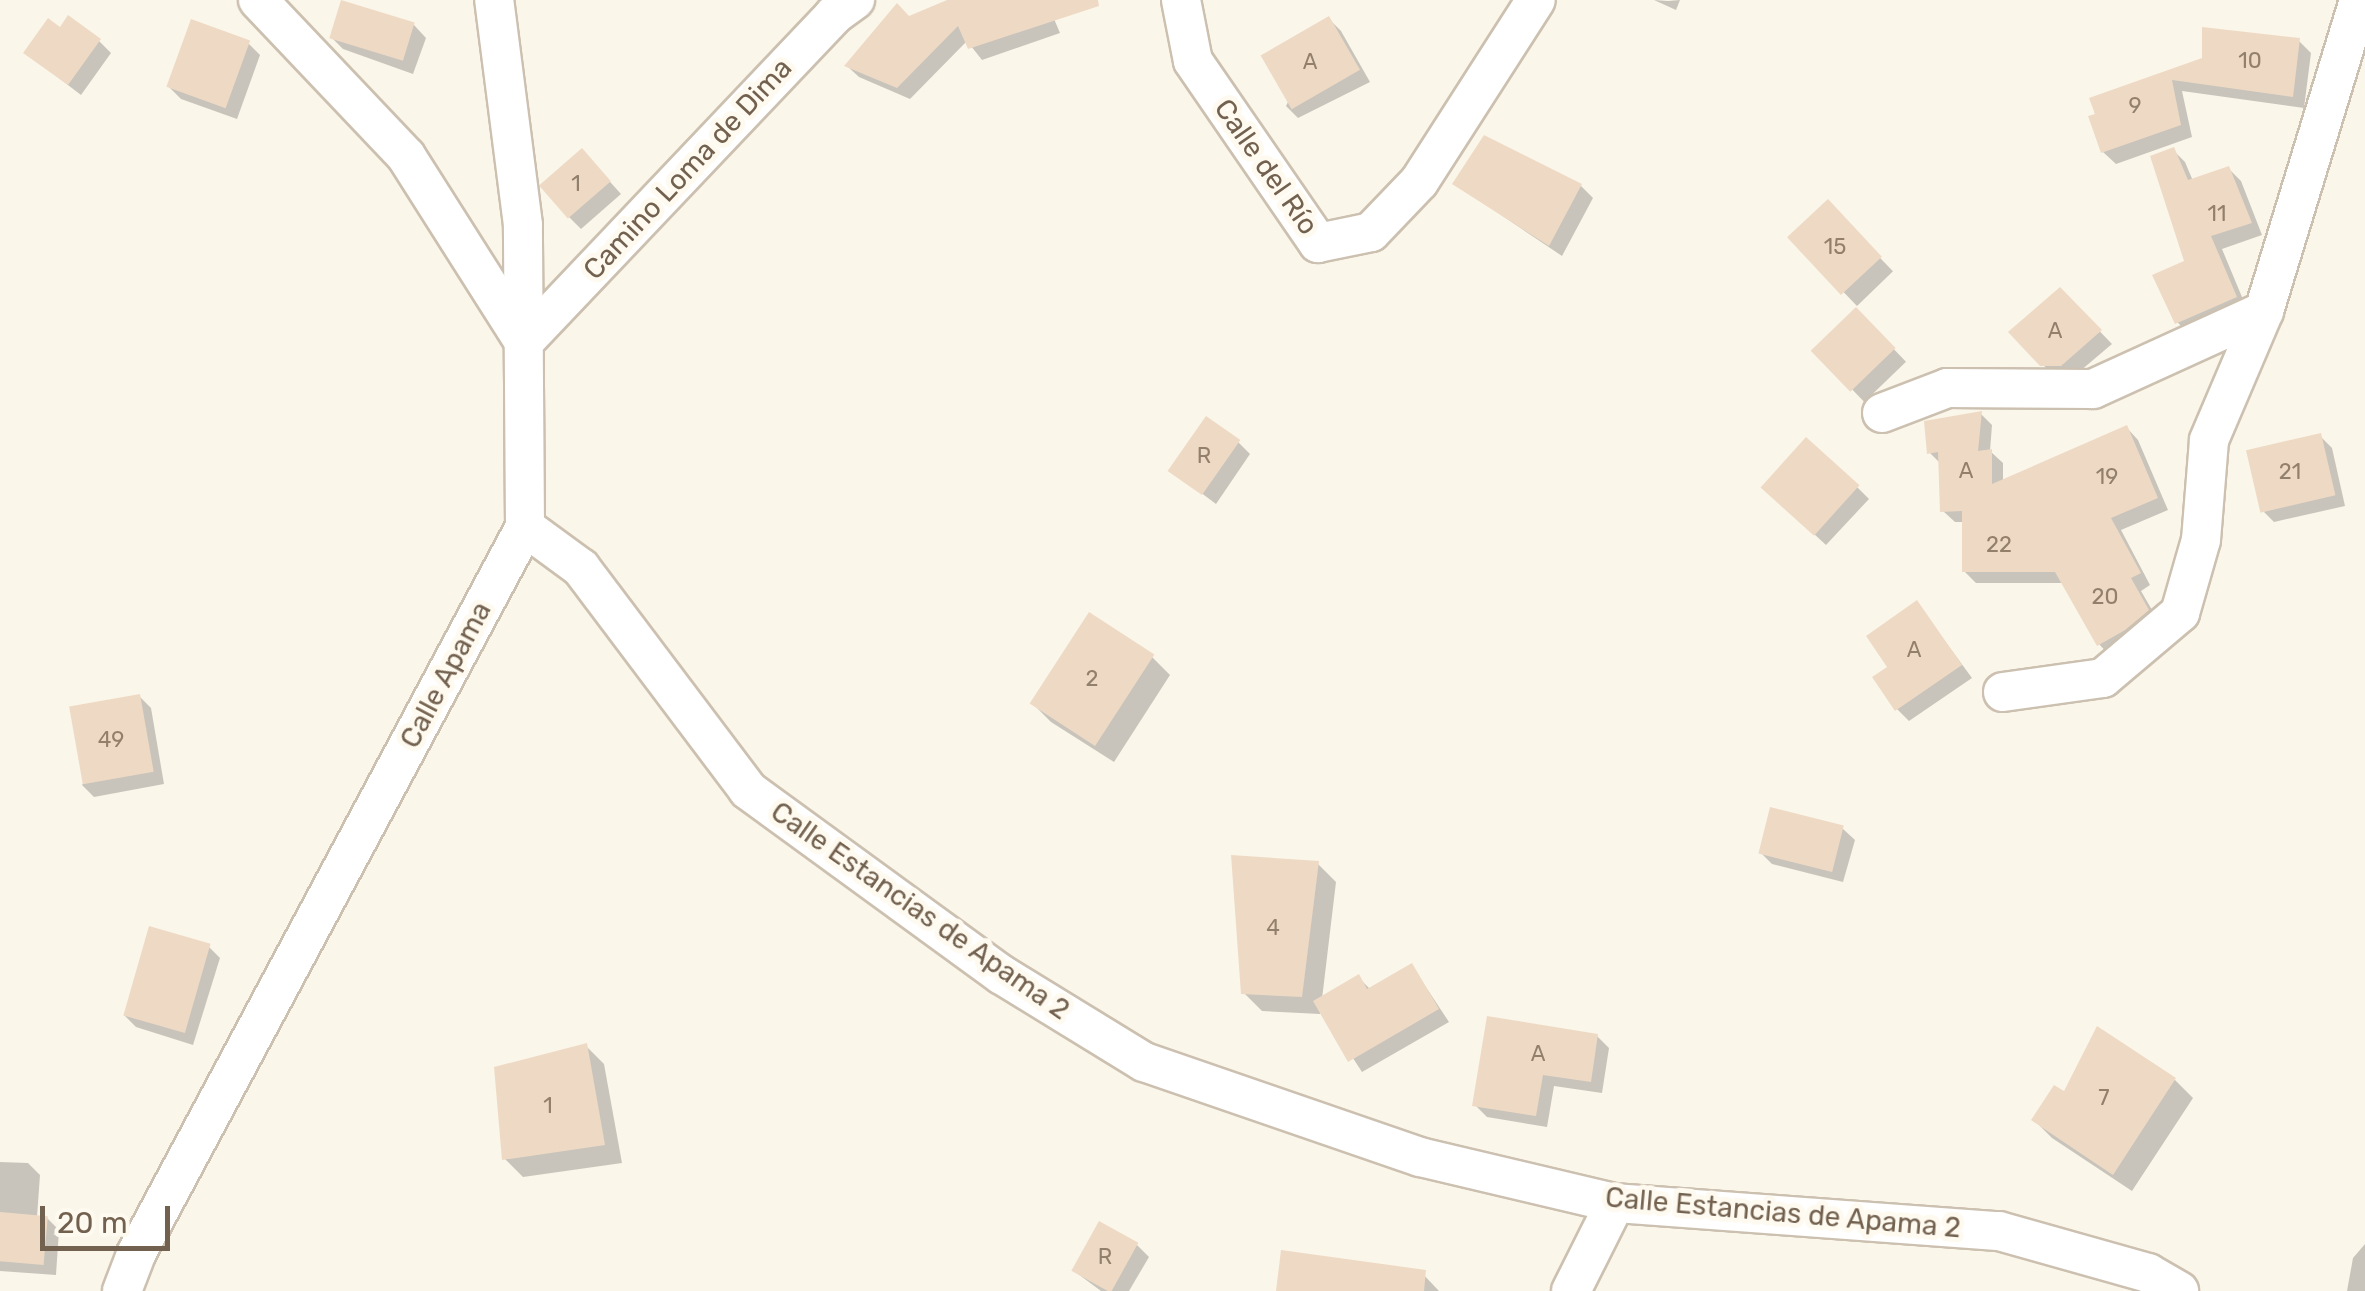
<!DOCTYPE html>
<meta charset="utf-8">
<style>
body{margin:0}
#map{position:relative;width:2365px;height:1291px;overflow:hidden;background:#fbf6ea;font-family:Rubik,sans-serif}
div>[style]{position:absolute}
.shadow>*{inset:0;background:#0003;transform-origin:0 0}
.building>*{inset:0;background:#eedac4;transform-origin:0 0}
.roads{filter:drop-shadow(2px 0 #ccc0b0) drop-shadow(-2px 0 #ccc0b0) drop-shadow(0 2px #ccc0b0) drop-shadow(0 -2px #ccc0b0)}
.street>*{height:38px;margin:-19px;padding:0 19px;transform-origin:19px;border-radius:19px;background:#fff}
span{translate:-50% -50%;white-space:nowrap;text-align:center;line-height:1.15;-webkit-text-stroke:10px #fefaf0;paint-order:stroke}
.number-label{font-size:22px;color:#927f6c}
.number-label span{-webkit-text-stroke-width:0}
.street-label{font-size:28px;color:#73614f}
.scale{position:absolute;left:40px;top:1206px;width:130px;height:45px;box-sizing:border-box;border:5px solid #73614f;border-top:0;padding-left:12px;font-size:30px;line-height:35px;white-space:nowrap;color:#73614f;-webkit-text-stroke:8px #fefaf0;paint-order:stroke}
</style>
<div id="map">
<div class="shadow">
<i style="clip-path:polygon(954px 0,1046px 0,1060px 33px,982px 60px,967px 41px,910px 99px,859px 77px,847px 66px,909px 19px)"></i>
<i style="clip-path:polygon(1654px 0,1668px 1px,1680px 0,1676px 10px)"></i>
<i style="clip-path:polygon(1329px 19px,1341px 31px,1370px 82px,1298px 118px,1286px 106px)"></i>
<i style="clip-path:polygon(414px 25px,426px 38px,413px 74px,343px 49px,331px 37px)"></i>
<i style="clip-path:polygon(99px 41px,111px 53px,81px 95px,26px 53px)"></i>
<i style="clip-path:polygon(2299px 41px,2311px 53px,2304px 108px,2182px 91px,2192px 137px,2116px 164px,2103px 152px,2092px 100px)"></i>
<i style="clip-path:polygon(248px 43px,260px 55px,237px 119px,181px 99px,169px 87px)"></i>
<i style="clip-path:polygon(1484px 139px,1581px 186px,1593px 198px,1562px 256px,1455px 184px)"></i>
<i style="clip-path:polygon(2173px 150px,2185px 162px,2193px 181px,2229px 169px,2241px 181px,2262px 235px,2222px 249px,2247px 309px,2190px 334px,2177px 322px,2187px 263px)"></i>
<i style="clip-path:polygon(594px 164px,621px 194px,581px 229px,569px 217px)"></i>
<i style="left:1827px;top:203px;width:95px;height:50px;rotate:46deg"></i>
<i style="clip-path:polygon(2060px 290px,2112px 344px,2073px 377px,2055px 377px,2011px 332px)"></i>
<i style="left:1856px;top:310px;width:72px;height:58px;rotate:46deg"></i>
<i style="clip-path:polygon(1981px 414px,1992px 425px,1990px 451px,2003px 463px,2003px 482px,2127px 428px,2138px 440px,2168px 510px,2121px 530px,2150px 585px,2141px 591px,2159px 622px,2110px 656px,2099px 644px,2064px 583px,1976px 583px,1964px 571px,1964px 522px,1955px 522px,1943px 511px,1941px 464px,1930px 453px)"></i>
<i style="clip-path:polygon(2320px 436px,2332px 448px,2345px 506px,2274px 522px,2262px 510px)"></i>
<i style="clip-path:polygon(1238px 442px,1250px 454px,1216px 504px,1172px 471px)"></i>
<i style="clip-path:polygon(1857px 487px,1869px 499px,1826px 545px,1775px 498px)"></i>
<i style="clip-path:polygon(1917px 603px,1972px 678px,1909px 721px,1897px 709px)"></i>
<i style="clip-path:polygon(1152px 657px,1170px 675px,1114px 762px,1051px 722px,1033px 704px)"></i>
<i style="clip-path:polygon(139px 696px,151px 708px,164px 784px,94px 797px,82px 785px)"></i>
<i style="clip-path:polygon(1842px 828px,1855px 840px,1843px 882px,1772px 864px,1760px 852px)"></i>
<i style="clip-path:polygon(1318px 864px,1336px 882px,1322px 999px,1358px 977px,1371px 990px,1412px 966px,1449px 1022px,1362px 1072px,1321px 1009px,1320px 1014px,1262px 1011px,1244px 993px)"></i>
<i style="clip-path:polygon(208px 946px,220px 958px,193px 1045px,136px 1027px,124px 1015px)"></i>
<i style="clip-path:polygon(2098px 1029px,2175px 1080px,2193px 1098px,2132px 1191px,2052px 1138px,2034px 1120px,2065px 1095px)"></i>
<i style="clip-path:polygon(1597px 1036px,1609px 1048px,1602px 1093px,1554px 1086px,1547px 1127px,1487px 1117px,1475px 1105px)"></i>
<i style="clip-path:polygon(586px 1046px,604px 1064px,622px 1163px,523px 1177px,505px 1159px)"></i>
<i style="clip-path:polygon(0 1162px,28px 1163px,40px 1175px,37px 1217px,47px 1218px,59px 1230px,56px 1275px,0 1271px)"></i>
<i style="clip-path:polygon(2365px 1244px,2365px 1291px,2347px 1291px,2353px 1258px)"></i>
<i style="clip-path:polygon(1137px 1245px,1149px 1257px,1129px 1291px,1101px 1291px,1074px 1271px)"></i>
<i style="clip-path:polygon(1421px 1272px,1439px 1291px,1278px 1291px)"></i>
</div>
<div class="building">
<i style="left:341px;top:0;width:77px;height:40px;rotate:17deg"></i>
<i style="clip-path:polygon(947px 0,1098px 0,1099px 6px,968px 49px,958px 26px,897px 88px,844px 66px,897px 3px,909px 16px)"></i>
<i style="clip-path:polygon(68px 15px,101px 39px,68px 85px,23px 53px,48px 18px,60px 27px)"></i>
<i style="left:1329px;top:16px;width:62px;height:79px;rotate:60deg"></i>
<i style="left:191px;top:19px;width:63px;height:72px;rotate:20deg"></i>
<i style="clip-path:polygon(2202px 27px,2300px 38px,2293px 97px,2172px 80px,2181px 125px,2101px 153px,2088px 116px,2095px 114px,2089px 98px,2202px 58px)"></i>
<i style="clip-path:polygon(1484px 135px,1582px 184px,1549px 246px,1452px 184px)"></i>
<i style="clip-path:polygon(2174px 147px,2188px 180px,2229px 166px,2252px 223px,2211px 236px,2237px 297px,2175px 324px,2152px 275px,2184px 261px,2150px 156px)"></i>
<i style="left:582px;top:148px;width:44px;height:57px;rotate:49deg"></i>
<i style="left:1828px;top:199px;width:79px;height:56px;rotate:47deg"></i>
<i style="clip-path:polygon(2060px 287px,2102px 330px,2061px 366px,2040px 366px,2008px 332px)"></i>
<i style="left:1856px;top:307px;width:57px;height:63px;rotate:46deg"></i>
<i style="clip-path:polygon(1982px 411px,1978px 451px,1992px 449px,1992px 484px,2127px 425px,2158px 498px,2111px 518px,2141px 573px,2131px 578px,2149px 610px,2125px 630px,2097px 646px,2055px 572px,1962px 572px,1962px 511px,1940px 512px,1938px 452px,1927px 454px,1924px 421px)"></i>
<i style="left:1206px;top:416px;width:42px;height:67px;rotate:35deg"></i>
<i style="left:2321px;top:433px;width:64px;height:77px;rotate:77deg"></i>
<i style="left:1806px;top:437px;width:72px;height:68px;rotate:42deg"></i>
<i style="clip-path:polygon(1917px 600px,1962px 665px,1895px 711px,1872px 677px,1887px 667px,1866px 636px)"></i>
<i style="left:1089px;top:612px;width:78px;height:109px;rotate:33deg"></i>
<i style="left:140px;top:694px;width:79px;height:72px;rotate:80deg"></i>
<i style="left:1770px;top:807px;width:76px;height:48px;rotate:14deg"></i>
<i style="clip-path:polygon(1231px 855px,1319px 861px,1302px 997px,1241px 994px)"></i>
<i style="left:149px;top:926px;width:64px;height:93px;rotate:16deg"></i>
<i style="clip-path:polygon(1412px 963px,1439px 1009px,1348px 1062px,1313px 1001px,1359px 974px,1367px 989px)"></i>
<i style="clip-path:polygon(1487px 1016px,1598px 1034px,1591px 1082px,1543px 1075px,1536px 1116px,1472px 1106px)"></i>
<i style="clip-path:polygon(2097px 1026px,2176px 1078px,2113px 1175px,2031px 1120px,2054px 1085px,2064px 1091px)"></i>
<i style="clip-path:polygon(587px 1043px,605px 1145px,502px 1160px,494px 1067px)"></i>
<i style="left:0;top:1212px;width:48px;height:49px;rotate:5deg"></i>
<i style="left:1099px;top:1221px;width:45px;height:57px;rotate:29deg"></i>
<i style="clip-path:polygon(1281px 1250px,1426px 1270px,1424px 1291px,1276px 1291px)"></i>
</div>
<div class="roads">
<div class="street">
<i style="left:258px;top:0;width:215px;rotate:46.5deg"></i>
<i style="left:406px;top:156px;width:220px;rotate:57.6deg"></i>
<i style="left:1181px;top:0;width:62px;rotate:78.9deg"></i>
<i style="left:1193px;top:61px;width:221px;rotate:55.5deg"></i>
<i style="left:1318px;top:243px;width:54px;rotate:-11.7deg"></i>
<i style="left:1371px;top:232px;width:69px;rotate:-46.2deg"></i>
<i style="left:1419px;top:182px;width:216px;rotate:-57.3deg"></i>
<i style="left:524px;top:342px;width:451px;rotate:-46.5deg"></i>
<i style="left:834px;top:15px;width:26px;rotate:-36deg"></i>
<i style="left:1882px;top:413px;width:70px;rotate:-21deg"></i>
<i style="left:1947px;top:388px;width:146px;rotate:0.4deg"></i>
<i style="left:2093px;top:389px;width:188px;rotate:-24.5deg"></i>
<i style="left:525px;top:527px;width:69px;rotate:36.2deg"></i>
<i style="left:581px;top:568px;width:278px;rotate:53deg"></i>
<i style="left:748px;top:790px;width:314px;rotate:36.1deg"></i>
<i style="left:1002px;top:975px;width:167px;rotate:31.5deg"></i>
<i style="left:1144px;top:1062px;width:292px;rotate:19deg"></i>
<i style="left:1420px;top:1157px;width:200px;rotate:13.3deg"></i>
<i style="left:1615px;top:1203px;width:385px;rotate:4.2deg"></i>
<i style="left:1999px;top:1231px;width:155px;rotate:15.7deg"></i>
<i style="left:2148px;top:1273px;width:36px;rotate:30deg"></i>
<i style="left:2003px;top:692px;width:101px;rotate:-8deg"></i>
<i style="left:2103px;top:678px;width:101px;rotate:-40.2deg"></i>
<i style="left:2180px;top:613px;width:76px;rotate:-74deg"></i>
<i style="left:2201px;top:540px;width:100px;rotate:-85.4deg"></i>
<i style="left:2209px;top:440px;width:140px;rotate:-66.9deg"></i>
<i style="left:2264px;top:311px;width:325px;rotate:-73deg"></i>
<i style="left:122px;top:1291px;width:40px;rotate:-69deg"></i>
<i style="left:136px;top:1254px;width:825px;rotate:-61.85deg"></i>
<i style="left:525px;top:527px;width:302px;rotate:-90.4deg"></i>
<i style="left:523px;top:225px;width:227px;rotate:-97.3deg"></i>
<i style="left:1571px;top:1291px;width:98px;rotate:-63.4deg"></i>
</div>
</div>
<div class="number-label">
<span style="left:2250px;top:61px">10</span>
<span style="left:1310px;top:62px">A</span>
<span style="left:2135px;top:106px">9</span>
<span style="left:576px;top:184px">1</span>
<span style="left:2217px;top:214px">11</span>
<span style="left:1835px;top:247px">15</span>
<span style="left:2055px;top:331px">A</span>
<span style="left:1204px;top:456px">R</span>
<span style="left:1966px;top:471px">A</span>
<span style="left:2290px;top:472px">21</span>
<span style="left:2107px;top:477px">19</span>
<span style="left:1999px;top:545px">22</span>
<span style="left:2105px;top:597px">20</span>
<span style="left:1914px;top:650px">A</span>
<span style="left:1092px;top:679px">2</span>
<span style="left:111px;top:740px">49</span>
<span style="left:1273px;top:928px">4</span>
<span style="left:1538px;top:1054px">A</span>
<span style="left:2104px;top:1098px">7</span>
<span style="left:548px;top:1106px">1</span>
<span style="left:1105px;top:1257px">R</span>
</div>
<div class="street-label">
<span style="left:1266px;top:167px;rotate:55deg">Calle del Río</span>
<span style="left:688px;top:169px;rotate:-47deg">Camino Loma de Dima</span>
<span style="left:446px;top:675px;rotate:-62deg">Calle Apama</span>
<span style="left:920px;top:911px;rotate:35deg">Calle Estancias de Apama 2</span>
<span style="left:1783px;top:1213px;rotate:5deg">Calle Estancias de Apama 2</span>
</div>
<div class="scale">20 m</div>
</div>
